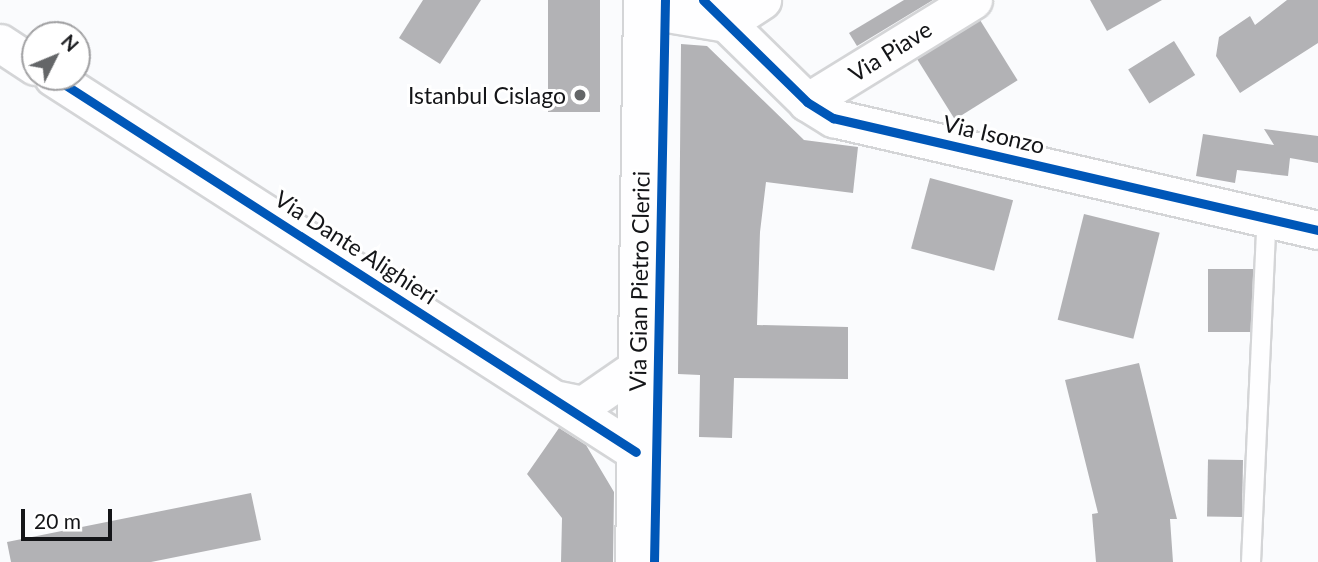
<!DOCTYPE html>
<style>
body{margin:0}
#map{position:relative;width:1318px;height:562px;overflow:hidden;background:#fafbfd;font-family:Lato,sans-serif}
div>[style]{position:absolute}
.building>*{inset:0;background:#b2b2b5;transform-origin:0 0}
.roads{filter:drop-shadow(2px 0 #d4d5d7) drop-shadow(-2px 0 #d4d5d7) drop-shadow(0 2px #d4d5d7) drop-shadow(0 -2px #d4d5d7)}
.lane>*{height:18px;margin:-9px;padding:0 9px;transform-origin:9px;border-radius:9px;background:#fefeff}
.street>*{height:37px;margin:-18.5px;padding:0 18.5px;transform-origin:18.5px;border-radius:18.5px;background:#fefeff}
.primary>*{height:38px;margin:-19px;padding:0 19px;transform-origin:19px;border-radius:19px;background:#fefeff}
.cycleway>*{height:9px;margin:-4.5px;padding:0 4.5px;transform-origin:4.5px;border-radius:4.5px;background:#0057b8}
.dots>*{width:19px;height:19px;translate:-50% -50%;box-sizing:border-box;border:4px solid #fff;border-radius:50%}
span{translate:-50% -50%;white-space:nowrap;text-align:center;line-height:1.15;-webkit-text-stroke:6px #fff;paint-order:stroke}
.street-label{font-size:23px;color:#141518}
.poi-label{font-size:23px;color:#141518}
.right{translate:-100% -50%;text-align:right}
.north{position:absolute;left:21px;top:21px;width:70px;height:70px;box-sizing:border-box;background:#fff;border:2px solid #a1a1a3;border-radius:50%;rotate:47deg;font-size:19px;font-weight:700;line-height:28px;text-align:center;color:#141518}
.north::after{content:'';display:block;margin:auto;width:24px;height:32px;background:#646668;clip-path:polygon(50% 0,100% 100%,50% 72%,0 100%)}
.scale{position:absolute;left:21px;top:509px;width:91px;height:32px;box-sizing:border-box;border:4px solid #141518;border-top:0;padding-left:9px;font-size:21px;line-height:24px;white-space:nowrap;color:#141518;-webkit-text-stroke:5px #fff;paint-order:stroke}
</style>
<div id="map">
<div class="building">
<i style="clip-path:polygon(423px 0,481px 0,440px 64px,399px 38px)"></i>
<i style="left:548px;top:0;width:52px;height:112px"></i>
<i style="clip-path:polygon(904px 0,933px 0,857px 46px,849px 33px)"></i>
<i style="clip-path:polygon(1090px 0,1162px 0,1107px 31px)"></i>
<i style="clip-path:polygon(1287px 0,1318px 0,1318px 43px,1240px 93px,1216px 56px,1219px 37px,1250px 16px,1255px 25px)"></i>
<i style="left:980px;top:20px;width:71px;height:74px;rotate:58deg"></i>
<i style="left:1174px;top:41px;width:40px;height:54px;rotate:58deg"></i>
<i style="clip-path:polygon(681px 44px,707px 46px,804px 140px,858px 147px,853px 193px,766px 182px,760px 232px,757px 325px,848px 327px,848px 379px,734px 378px,732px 438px,699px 437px,700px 375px,678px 374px)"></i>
<i style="clip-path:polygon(1264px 129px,1318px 136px,1318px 163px,1290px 158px,1288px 176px,1237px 170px,1235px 183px,1196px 176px,1203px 134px,1274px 145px)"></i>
<i style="left:930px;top:178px;width:86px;height:73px;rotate:15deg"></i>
<i style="left:1084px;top:214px;width:78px;height:109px;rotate:14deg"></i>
<i style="left:1208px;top:269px;width:45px;height:63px"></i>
<i style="clip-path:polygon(1139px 363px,1177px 519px,1170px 519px,1173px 562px,1096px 562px,1092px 514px,1098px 513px,1065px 380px)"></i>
<i style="clip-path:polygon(559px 428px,586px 445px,614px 492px,613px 562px,561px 562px,562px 518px,527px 474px)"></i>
<i style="left:1243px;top:460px;width:57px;height:35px;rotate:91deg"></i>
<i style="clip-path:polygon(251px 493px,261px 540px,151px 562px,11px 562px,7px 542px)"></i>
</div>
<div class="roads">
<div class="lane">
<i style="left:1251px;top:562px;width:347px;rotate:-87.4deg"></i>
</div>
<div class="street">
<i style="left:703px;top:0;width:146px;rotate:44.4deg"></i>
<i style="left:807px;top:102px;width:31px;rotate:32deg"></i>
<i style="left:833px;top:118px;width:498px;rotate:13deg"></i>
<i style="left:643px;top:9px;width:85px;rotate:9.5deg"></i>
<i style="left:727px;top:23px;width:42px;rotate:-33.3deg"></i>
<i style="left:0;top:43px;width:42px;rotate:33.3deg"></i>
<i style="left:53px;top:77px;width:693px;rotate:32.75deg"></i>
<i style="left:807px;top:102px;width:195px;rotate:-31.6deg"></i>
<i style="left:559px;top:400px;width:25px;rotate:12deg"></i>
<i style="left:583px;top:405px;width:67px;rotate:-34.6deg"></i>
</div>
<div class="primary">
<i style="left:635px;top:562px;width:562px;rotate:-89.18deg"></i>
</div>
</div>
<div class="cycleway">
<i style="left:703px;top:0;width:146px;rotate:44.4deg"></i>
<i style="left:807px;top:102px;width:31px;rotate:32deg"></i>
<i style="left:833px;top:118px;width:498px;rotate:13deg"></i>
<i style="left:53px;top:77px;width:693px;rotate:32.75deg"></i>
<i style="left:654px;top:562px;width:562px;rotate:-88.88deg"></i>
</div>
<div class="dots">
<i style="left:580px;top:95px;background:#646668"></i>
</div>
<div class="street-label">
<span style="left:890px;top:51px;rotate:-32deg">Via Piave</span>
<span style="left:994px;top:134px;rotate:13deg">Via Isonzo</span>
<span style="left:356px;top:247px;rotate:33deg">Via Dante Alighieri</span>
<span style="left:639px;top:281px;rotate:-89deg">Via Gian Pietro Clerici</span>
</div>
<div class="poi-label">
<span class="right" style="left:566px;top:95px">Istanbul Cislago</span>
</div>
<div class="north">N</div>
<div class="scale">20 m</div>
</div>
